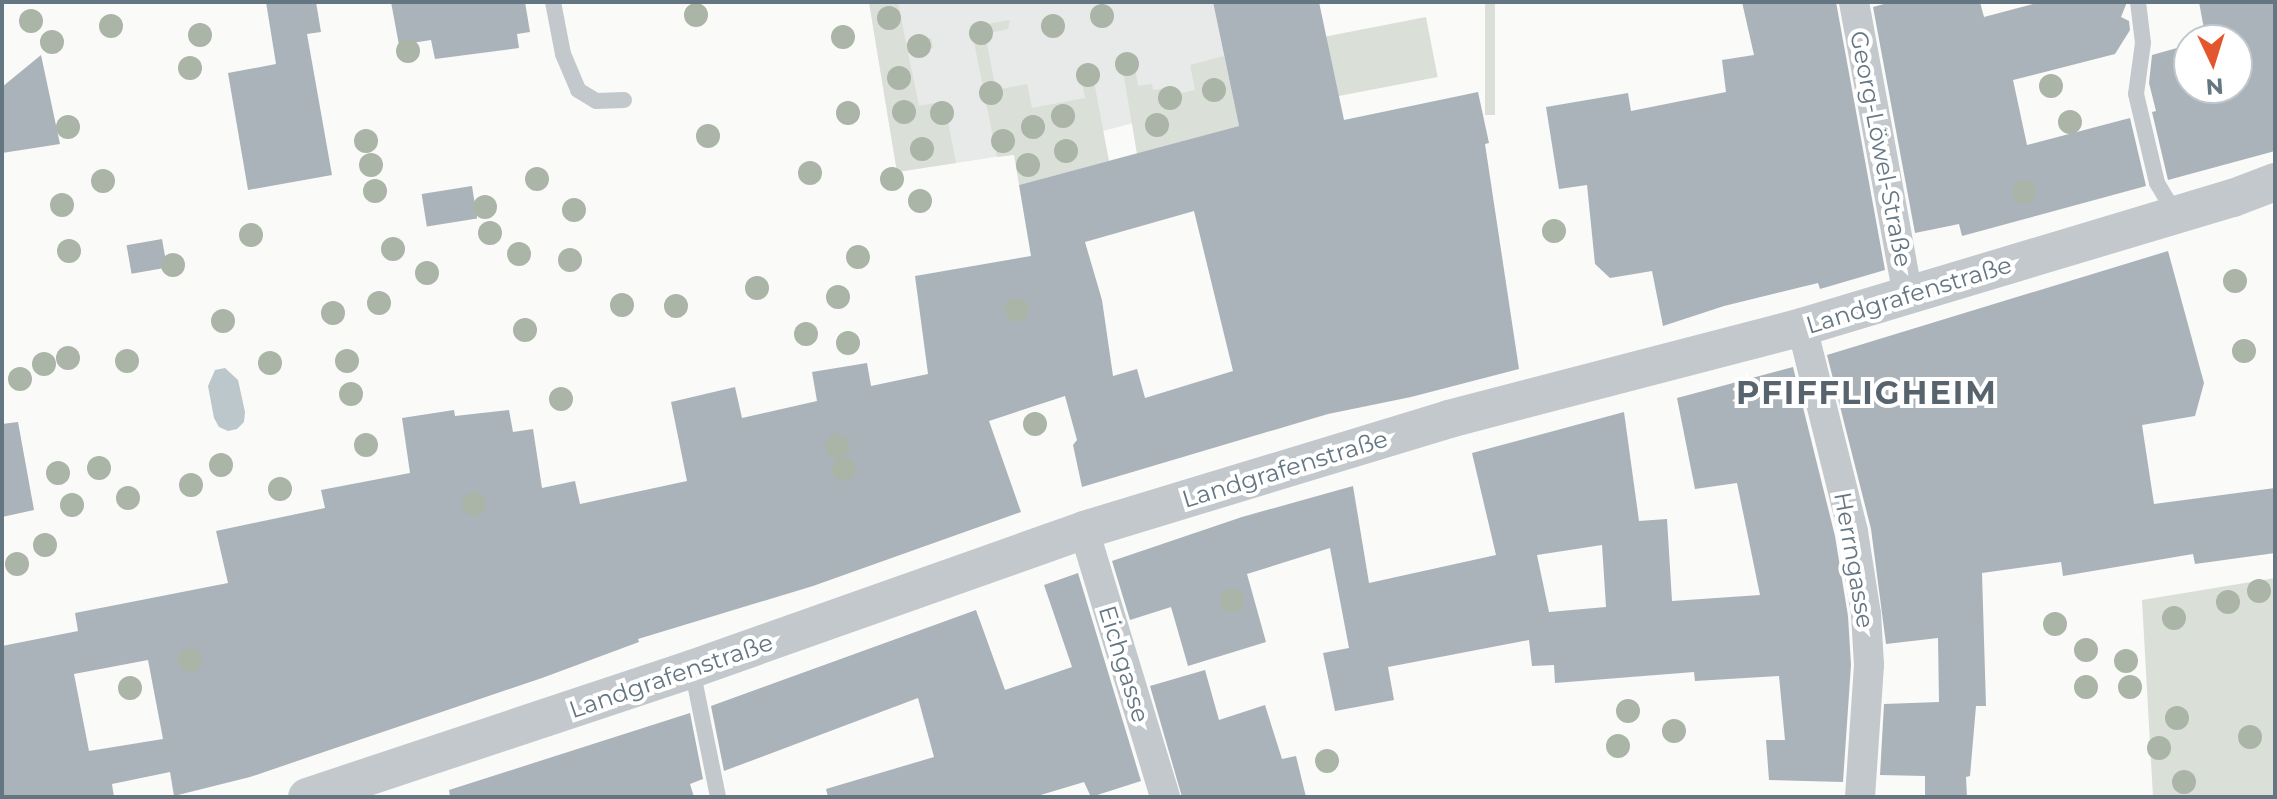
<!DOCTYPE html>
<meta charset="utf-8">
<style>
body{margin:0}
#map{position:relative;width:2277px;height:799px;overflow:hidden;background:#fafaf8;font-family:Montserrat,sans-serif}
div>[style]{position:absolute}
.built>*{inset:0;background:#e8e9e9}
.green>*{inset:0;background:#dadfd7;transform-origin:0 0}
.water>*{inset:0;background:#bbc7cb}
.building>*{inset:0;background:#aab3b9;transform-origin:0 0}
.service>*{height:16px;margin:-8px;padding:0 8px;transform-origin:8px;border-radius:8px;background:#c3c8cc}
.minor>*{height:30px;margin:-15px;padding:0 15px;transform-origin:15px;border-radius:15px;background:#c3c8cc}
.tertiary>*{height:38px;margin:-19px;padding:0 19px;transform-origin:19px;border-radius:19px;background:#c3c8cc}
.trees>*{width:24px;height:24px;margin:-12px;border-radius:50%;background:#aab4a7}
span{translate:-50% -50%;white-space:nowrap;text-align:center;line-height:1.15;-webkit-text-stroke:8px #fff;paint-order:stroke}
.street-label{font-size:24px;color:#657683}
.district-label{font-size:32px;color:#57646e;font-weight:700;letter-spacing:2px}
.frame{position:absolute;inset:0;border:4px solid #657683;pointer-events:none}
.north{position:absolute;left:2173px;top:24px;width:80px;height:80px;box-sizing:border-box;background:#fff;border:2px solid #c1c8cd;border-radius:50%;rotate:176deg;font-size:22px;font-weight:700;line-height:32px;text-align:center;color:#657683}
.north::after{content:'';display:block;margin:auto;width:28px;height:36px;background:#e4572e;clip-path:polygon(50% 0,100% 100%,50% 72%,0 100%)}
</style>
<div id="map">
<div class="built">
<i style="clip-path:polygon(869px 2px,1213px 2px,1233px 97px,1015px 154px,897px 172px)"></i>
</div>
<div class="green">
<i style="clip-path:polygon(869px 2px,898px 2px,906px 43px,931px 38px,933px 48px,908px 53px,919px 106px,944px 101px,956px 163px,897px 172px)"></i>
<i style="left:1485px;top:2px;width:10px;height:113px"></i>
<i style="left:1426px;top:17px;width:61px;height:102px;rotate:79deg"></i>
<i style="clip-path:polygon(1010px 20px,1008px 29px,985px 34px,996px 90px,1027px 84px,1032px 108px,1085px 98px,1080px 73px,1081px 67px,1091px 66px,1109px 161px,1019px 185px,1014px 155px,997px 157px,971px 27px)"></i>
<i style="clip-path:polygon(1224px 56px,1239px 126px,1137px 154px,1121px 59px,1131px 57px,1134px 62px,1138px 86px,1152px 84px,1153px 90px,1167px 88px,1168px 93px,1182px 93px,1195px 90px,1190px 65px)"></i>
<i style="clip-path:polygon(2275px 578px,2275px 797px,2153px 797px,2142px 600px)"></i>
</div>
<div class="water">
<i style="clip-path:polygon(225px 368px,238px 380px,245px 412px,244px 422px,237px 429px,228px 431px,219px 427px,214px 418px,208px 386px,215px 370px)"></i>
</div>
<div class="building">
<i style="clip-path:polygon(266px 2px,316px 2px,321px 32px,307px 34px,332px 175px,248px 190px,228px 73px,276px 64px)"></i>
<i style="clip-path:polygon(391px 2px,525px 2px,530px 32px,517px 34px,519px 48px,435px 59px,431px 40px,399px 45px)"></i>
<i style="clip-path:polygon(evenodd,1213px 2px,1319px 2px,1344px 120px,1478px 92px,1489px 143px,1485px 144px,1519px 369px,1411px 397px,1328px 414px,1082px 487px,1073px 445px,1077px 440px,1065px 396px,989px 421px,1021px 512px,813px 586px,638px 639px,639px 642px,542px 678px,250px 777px,174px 796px,170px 772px,112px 784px,114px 797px,2px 797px,2px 646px,78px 631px,75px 613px,228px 583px,216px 531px,325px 508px,321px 490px,410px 473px,402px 418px,454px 410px,455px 416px,509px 410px,513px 432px,533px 429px,542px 488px,575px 481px,580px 504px,687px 481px,671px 402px,735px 387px,742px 418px,817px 401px,812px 372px,867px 363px,871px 386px,928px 374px,915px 276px,1031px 256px,1019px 185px,1239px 126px,1213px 2px,1194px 211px,1233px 371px,1145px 398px,1137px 369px,1113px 376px,1102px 300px,1085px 242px,1194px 211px,1213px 2px,148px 660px,163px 739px,89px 751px,74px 674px,148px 660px)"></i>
<i style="clip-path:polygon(1742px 2px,1836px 2px,1885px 270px,1820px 289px,1818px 283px,1724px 306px,1663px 326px,1652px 271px,1610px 278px,1595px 264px,1587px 185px,1559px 189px,1546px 107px,1628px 93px,1631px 111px,1726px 92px,1722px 60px,1754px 55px)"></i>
<i style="clip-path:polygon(1891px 2px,1980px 2px,1984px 17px,2041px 2px,2127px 2px,2121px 17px,2129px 21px,2130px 30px,2115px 54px,2013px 80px,2027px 145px,2130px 118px,2146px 186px,1962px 236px,1959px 224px,1915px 233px,1873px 7px)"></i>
<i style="clip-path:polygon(2199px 2px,2275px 2px,2275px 151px,2168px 180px,2152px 112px,2156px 111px,2149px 83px,2152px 55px,2177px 48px,2189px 55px,2189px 88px,2237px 88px,2237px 40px,2206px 40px)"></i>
<i style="clip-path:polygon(41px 55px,60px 144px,2px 153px,2px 87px)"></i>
<i style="left:472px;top:186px;width:33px;height:51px;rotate:81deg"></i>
<i style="left:162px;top:239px;width:29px;height:36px;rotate:80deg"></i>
<i style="clip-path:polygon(2168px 251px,2204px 383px,2195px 416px,2142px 425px,2154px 504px,2275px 488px,2275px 553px,2195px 564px,2193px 554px,2063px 576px,2061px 562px,1982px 573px,1986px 706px,1976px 706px,1970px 776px,1966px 777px,1967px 797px,1925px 797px,1925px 776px,1880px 775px,1884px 704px,1939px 702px,1938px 638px,1886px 644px,1871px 529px,1827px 355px)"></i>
<i style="clip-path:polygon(evenodd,1793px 367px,1835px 536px,1848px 616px,1851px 665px,1843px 782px,1769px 780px,1766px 740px,1785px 740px,1779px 676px,1695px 681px,1694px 672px,1555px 683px,1554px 665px,1532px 666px,1529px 640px,1388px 667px,1394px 700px,1335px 711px,1323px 653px,1349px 648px,1330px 548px,1247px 574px,1266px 642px,1188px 666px,1171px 607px,1130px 620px,1112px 561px,1242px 517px,1353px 486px,1369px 583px,1496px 555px,1472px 453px,1624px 412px,1639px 521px,1667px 519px,1672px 601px,1760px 595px,1737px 483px,1695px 489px,1677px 398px,1793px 367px,1602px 545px,1606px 607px,1549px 612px,1537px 555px,1602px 545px)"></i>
<i style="clip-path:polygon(18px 422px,34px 510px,2px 517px,2px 424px)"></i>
<i style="clip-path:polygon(1078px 573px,1141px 781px,1091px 797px,1084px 782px,1034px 797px,828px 797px,826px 789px,934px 757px,918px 698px,724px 771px,711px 706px,976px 610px,1005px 690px,1072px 667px,1044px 585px)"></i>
<i style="clip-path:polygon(1205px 670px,1219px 720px,1265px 705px,1282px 759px,1296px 756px,1306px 797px,1182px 797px,1150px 686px)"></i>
<i style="clip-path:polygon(690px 713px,703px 779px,690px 784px,694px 797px,450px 797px,449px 790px)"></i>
</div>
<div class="service">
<i style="left:553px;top:2px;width:53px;rotate:79.1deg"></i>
<i style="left:563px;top:54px;width:39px;rotate:67deg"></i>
<i style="left:578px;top:90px;width:21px;rotate:31deg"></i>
<i style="left:596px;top:101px;width:28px;rotate:-2deg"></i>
<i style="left:2138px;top:2px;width:41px;rotate:83deg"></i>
<i style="left:2143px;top:43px;width:51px;rotate:97.8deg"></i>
<i style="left:2136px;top:94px;width:91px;rotate:76.7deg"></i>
<i style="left:2157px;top:183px;width:37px;rotate:59deg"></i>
<i style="left:692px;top:669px;width:131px;rotate:78.5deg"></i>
</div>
<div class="minor">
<i style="left:1854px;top:2px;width:298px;rotate:79.6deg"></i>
<i style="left:1802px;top:327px;width:211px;rotate:76deg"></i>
<i style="left:1853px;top:532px;width:83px;rotate:81deg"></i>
<i style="left:1866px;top:614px;width:51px;rotate:86.6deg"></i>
<i style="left:1869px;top:665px;width:132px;rotate:93.9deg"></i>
<i style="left:1084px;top:530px;width:279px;rotate:73.1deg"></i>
</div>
<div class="tertiary">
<i style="left:307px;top:797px;width:406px;rotate:-18.4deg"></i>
<i style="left:692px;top:669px;width:416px;rotate:-19.5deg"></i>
<i style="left:1084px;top:530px;width:382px;rotate:-16.9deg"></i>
<i style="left:1449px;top:419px;width:365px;rotate:-14.6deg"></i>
<i style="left:1802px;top:327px;width:450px;rotate:-16.7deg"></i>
<i style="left:2233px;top:198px;width:45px;rotate:-20.9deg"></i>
</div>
<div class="trees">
<i style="left:696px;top:15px"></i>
<i style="left:1102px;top:16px"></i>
<i style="left:889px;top:18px"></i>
<i style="left:31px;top:21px"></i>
<i style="left:111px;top:26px"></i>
<i style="left:1053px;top:26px"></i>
<i style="left:981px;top:33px"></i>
<i style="left:200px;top:35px"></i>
<i style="left:843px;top:37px"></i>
<i style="left:52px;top:42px"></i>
<i style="left:919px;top:46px"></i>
<i style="left:408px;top:51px"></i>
<i style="left:1127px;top:64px"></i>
<i style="left:190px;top:68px"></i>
<i style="left:1088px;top:75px"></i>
<i style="left:899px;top:78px"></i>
<i style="left:2051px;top:86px"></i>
<i style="left:1214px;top:90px"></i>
<i style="left:991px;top:93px"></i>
<i style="left:1170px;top:98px"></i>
<i style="left:904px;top:112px"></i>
<i style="left:848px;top:113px"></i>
<i style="left:942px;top:113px"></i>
<i style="left:1063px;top:116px"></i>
<i style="left:2070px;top:122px"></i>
<i style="left:1157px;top:125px"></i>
<i style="left:68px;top:127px"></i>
<i style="left:1033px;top:127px"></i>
<i style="left:708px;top:136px"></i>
<i style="left:366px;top:141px"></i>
<i style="left:1003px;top:141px"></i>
<i style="left:922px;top:149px"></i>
<i style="left:1066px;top:151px"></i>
<i style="left:371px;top:165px"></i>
<i style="left:1028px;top:165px"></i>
<i style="left:810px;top:173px"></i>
<i style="left:537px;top:179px"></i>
<i style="left:892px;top:179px"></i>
<i style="left:103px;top:181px"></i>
<i style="left:375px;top:191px"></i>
<i style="left:2024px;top:192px"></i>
<i style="left:920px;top:201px"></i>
<i style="left:62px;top:205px"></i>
<i style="left:485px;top:207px"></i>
<i style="left:574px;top:210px"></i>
<i style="left:1554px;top:231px"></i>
<i style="left:490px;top:233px"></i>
<i style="left:251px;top:235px"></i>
<i style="left:393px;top:249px"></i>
<i style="left:69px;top:251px"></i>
<i style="left:519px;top:254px"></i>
<i style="left:858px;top:257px"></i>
<i style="left:570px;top:260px"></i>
<i style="left:173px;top:265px"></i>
<i style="left:427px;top:273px"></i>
<i style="left:2235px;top:281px"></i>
<i style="left:757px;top:288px"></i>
<i style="left:838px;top:297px"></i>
<i style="left:379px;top:303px"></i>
<i style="left:622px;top:305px"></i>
<i style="left:676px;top:306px"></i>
<i style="left:1017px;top:310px"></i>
<i style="left:333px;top:313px"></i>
<i style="left:223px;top:321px"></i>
<i style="left:525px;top:330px"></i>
<i style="left:806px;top:334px"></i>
<i style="left:848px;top:343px"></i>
<i style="left:2244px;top:351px"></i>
<i style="left:68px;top:358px"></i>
<i style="left:127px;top:361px"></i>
<i style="left:347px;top:361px"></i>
<i style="left:270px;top:363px"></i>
<i style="left:44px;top:364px"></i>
<i style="left:20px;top:379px"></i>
<i style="left:351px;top:394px"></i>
<i style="left:561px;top:399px"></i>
<i style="left:1035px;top:424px"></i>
<i style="left:366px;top:445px"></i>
<i style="left:837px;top:446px"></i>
<i style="left:221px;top:465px"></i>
<i style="left:99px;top:468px"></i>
<i style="left:844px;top:469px"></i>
<i style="left:58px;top:473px"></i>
<i style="left:191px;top:485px"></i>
<i style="left:280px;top:489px"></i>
<i style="left:128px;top:498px"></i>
<i style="left:474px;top:504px"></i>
<i style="left:72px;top:505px"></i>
<i style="left:45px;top:545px"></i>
<i style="left:17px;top:564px"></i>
<i style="left:2259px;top:591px"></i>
<i style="left:1232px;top:601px"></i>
<i style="left:2228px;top:602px"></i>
<i style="left:2174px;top:618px"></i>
<i style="left:2055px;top:624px"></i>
<i style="left:2086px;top:650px"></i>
<i style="left:190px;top:660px"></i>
<i style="left:2126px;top:661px"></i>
<i style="left:2086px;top:687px"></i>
<i style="left:2130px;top:687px"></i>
<i style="left:130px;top:688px"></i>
<i style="left:1628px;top:711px"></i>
<i style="left:2177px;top:718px"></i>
<i style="left:1674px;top:731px"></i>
<i style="left:2250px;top:737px"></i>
<i style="left:1618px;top:746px"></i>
<i style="left:2159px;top:748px"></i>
<i style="left:1327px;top:761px"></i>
<i style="left:2184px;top:782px"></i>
</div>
<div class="street-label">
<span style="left:1881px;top:149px;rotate:79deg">Georg-Löwel-Straße</span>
<span style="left:1909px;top:295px;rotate:-17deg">Landgrafenstraße</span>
<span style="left:1285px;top:469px;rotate:-17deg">Landgrafenstraße</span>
<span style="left:1854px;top:560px;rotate:80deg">Herrngasse</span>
<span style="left:1124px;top:664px;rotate:73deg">Eichgasse</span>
<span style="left:671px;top:676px;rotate:-19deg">Landgrafenstraße</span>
</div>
<div class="district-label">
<span style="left:1867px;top:393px">PFIFFLIGHEIM</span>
</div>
<div class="frame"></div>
<div class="north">N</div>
</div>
